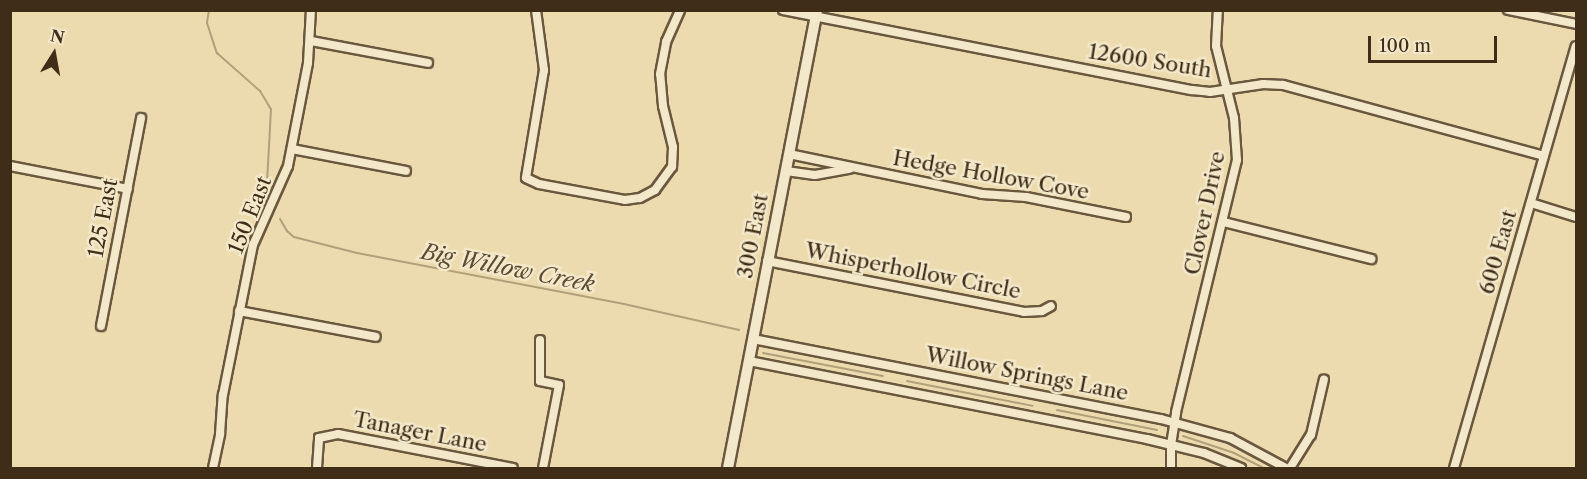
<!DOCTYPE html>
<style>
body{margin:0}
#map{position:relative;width:1587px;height:479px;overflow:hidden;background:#ecdbae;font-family:"Libre Caslon Text",serif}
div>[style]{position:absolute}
.stream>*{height:2px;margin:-1px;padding:0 1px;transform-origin:1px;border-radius:1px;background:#b1a07b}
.roads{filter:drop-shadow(2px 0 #6a583e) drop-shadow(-2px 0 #6a583e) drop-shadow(0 2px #6a583e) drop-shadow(0 -2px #6a583e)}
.street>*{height:8px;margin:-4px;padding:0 4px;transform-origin:4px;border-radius:4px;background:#f3e8ca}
.secondary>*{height:10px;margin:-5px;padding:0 5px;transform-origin:5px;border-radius:5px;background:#f3e8ca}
span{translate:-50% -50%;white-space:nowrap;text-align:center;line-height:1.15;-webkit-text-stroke:5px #f3e8ca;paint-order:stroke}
.street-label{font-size:21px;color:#3f2d18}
.water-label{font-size:22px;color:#5c4a31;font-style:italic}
.frame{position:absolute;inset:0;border:12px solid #3f2d18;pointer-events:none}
.north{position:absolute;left:24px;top:24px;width:60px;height:60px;-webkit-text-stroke:4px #f3e8ca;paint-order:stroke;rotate:11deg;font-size:16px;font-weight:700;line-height:24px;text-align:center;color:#3f2d18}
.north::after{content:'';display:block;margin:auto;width:21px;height:27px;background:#3f2d18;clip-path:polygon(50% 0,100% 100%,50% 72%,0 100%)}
.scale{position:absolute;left:1368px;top:36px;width:129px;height:27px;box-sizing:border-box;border:3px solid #3f2d18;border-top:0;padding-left:8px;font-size:18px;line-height:21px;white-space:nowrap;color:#3f2d18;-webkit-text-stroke:4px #f3e8ca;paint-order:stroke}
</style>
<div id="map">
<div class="stream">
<i style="left:209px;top:10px;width:13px;rotate:99deg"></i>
<i style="left:207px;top:23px;width:32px;rotate:72deg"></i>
<i style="left:217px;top:53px;width:57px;rotate:41.5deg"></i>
<i style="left:260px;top:91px;width:21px;rotate:59deg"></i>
<i style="left:271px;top:109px;width:73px;rotate:93.1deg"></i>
<i style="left:280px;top:219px;width:14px;rotate:60deg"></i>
<i style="left:287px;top:231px;width:9px;rotate:41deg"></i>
<i style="left:294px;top:237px;width:65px;rotate:14.3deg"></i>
<i style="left:357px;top:253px;width:272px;rotate:10.8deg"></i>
<i style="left:624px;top:304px;width:118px;rotate:12.7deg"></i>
<i style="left:763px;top:353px;width:122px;rotate:10.9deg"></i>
<i style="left:907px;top:381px;width:128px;rotate:11.2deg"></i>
<i style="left:1057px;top:410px;width:102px;rotate:11.3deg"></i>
<i style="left:1183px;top:436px;width:54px;rotate:18.4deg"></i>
<i style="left:1234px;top:453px;width:34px;rotate:27deg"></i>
</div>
<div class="roads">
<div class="street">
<i style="left:536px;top:10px;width:61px;rotate:82.4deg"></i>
<i style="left:544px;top:70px;width:109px;rotate:99.5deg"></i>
<i style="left:526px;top:178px;width:14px;rotate:25deg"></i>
<i style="left:539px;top:184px;width:87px;rotate:10.5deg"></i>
<i style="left:625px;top:200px;width:15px;rotate:-8deg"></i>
<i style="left:640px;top:198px;width:17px;rotate:-28deg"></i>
<i style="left:655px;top:190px;width:29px;rotate:-54deg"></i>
<i style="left:672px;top:167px;width:20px;rotate:-87deg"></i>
<i style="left:673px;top:147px;width:42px;rotate:-103.7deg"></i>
<i style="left:663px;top:106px;width:32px;rotate:-95deg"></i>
<i style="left:660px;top:74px;width:33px;rotate:-79deg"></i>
<i style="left:666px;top:42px;width:35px;rotate:-66deg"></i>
<i style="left:783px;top:10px;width:417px;rotate:11.1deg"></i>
<i style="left:1192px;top:90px;width:18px;rotate:6deg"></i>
<i style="left:1210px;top:92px;width:54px;rotate:-8.6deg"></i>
<i style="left:1263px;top:84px;width:20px;rotate:3deg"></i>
<i style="left:1283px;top:85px;width:270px;rotate:15.2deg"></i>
<i style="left:1508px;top:10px;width:69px;rotate:11.6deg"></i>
<i style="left:311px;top:41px;width:119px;rotate:10.6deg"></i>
<i style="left:292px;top:149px;width:116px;rotate:10.9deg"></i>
<i style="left:789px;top:154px;width:197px;rotate:11.7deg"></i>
<i style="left:982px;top:194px;width:44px;rotate:3.9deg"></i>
<i style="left:1026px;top:197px;width:102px;rotate:11.3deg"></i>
<i style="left:10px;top:166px;width:120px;rotate:11deg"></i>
<i style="left:786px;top:171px;width:29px;rotate:8deg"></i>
<i style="left:815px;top:175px;width:35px;rotate:-10deg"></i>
<i style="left:1531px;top:203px;width:47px;rotate:17.3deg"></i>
<i style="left:1224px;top:222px;width:152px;rotate:14.1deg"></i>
<i style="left:767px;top:261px;width:262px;rotate:11.2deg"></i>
<i style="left:1024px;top:312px;width:18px;rotate:-3deg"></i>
<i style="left:1042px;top:311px;width:10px;rotate:-29deg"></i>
<i style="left:239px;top:311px;width:139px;rotate:10.7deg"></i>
<i style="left:101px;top:326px;width:212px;rotate:-79.1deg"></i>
<i style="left:753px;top:339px;width:416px;rotate:11.1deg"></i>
<i style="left:1161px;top:419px;width:72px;rotate:15.4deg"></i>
<i style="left:1230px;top:438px;width:64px;rotate:28.2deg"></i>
<i style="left:540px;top:340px;width:41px;rotate:90deg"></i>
<i style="left:540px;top:381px;width:19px;rotate:12deg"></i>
<i style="left:559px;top:385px;width:85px;rotate:100.9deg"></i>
<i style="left:749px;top:361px;width:406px;rotate:11.1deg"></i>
<i style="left:1147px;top:439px;width:59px;rotate:13.8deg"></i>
<i style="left:1204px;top:453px;width:40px;rotate:22deg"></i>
<i style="left:213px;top:468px;width:35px;rotate:-78deg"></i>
<i style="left:220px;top:434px;width:39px;rotate:-86deg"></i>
<i style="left:223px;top:395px;width:153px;rotate:-78.7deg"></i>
<i style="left:253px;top:245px;width:86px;rotate:-66.1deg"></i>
<i style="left:288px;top:166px;width:105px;rotate:-79deg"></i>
<i style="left:308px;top:63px;width:53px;rotate:-86.8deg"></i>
<i style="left:317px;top:468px;width:30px;rotate:-86deg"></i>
<i style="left:319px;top:438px;width:19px;rotate:-12deg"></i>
<i style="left:338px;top:434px;width:178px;rotate:11deg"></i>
<i style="left:1171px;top:468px;width:23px;rotate:-90deg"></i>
<i style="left:1171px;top:445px;width:33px;rotate:-81deg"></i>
<i style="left:1176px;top:412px;width:259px;rotate:-76.4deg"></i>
<i style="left:1237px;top:160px;width:42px;rotate:-94.1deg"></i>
<i style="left:1234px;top:118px;width:74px;rotate:-104deg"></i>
<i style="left:1216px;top:46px;width:36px;rotate:-87deg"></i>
<i style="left:1290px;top:468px;width:39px;rotate:-58deg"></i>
<i style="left:1311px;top:435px;width:57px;rotate:-76.9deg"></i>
<i style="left:1454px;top:468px;width:439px;rotate:-73.9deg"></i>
</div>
<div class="secondary">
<i style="left:728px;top:468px;width:467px;rotate:-79deg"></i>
</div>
</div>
<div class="street-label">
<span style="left:1150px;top:61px;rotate:9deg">12600 South</span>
<span style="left:991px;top:175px;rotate:10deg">Hedge Hollow Cove</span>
<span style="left:1205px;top:213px;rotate:-78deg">Clover Drive</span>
<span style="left:250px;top:215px;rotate:-68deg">150 East</span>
<span style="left:103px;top:218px;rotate:-79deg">125 East</span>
<span style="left:753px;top:236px;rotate:-79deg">300 East</span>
<span style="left:1498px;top:252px;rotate:-74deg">600 East</span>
<span style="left:913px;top:271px;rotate:11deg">Whisperhollow Circle</span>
<span style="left:1027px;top:374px;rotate:11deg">Willow Springs Lane</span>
<span style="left:420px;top:432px;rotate:11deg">Tanager Lane</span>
</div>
<div class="water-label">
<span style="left:508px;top:268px;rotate:11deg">Big Willow Creek</span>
</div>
<div class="frame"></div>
<div class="north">N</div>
<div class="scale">100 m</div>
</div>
